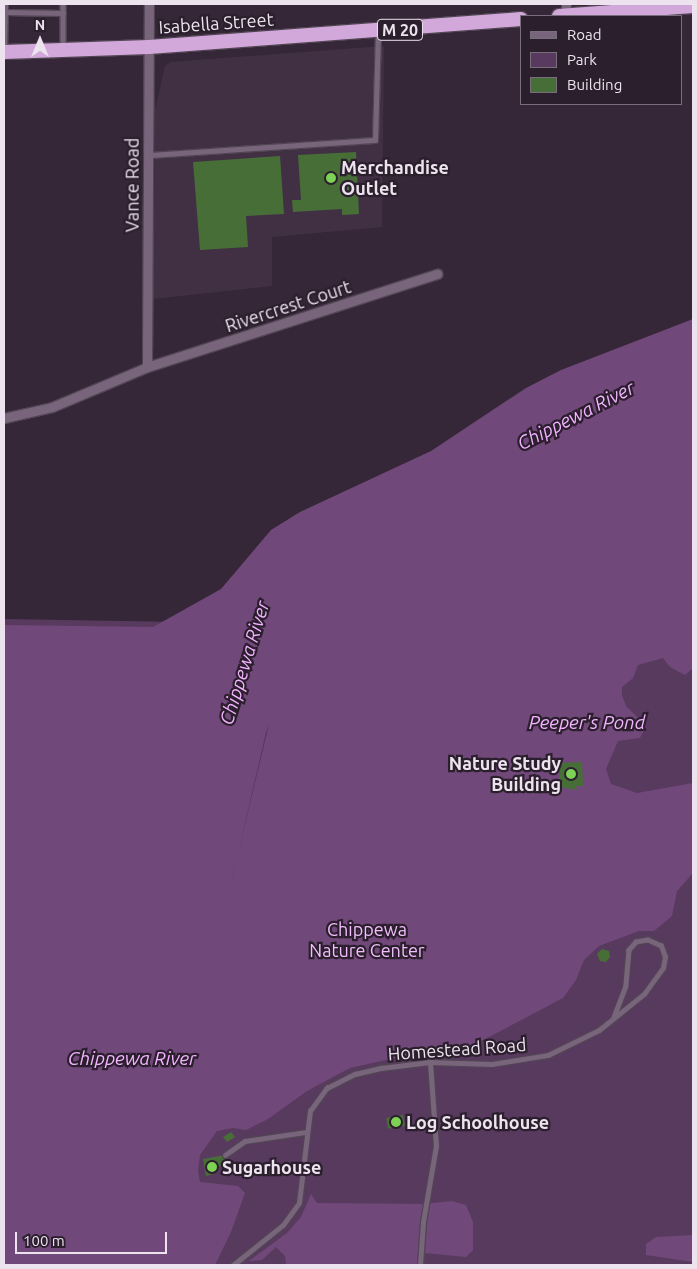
<!DOCTYPE html>
<style>
body{margin:0}
#map{position:relative;width:697px;height:1269px;overflow:hidden;background:#352737;font-family:Ubuntu,sans-serif}
div>[style]{position:absolute}
.built>*{inset:0;background:#413044}
.green>*{inset:0;background:#583a5f}
.forest>*{inset:0;background:#71487a}
.stream>*{height:3px;margin:-1.5px;padding:0 1.5px;transform-origin:1.5px;border-radius:1.5px;background:#71487a}
.building>*{inset:0;background:#486e37;transform-origin:0 0}
.roads{filter:drop-shadow(1px 0 #524554) drop-shadow(-1px 0 #524554) drop-shadow(0 1px #524554) drop-shadow(0 -1px #524554)}
.service>*{height:4.5px;margin:-2.25px;padding:0 2.25px;transform-origin:2.25px;border-radius:2.25px;background:#78657c}
.minor>*{height:9px;margin:-4.5px;padding:0 4.5px;transform-origin:4.5px;border-radius:4.5px;background:#78657c}
.trunk>*{height:14px;margin:-7px;padding:0 7px;transform-origin:7px;border-radius:7px;background:#d2a8db}
.dots>*{width:14px;height:14px;translate:-50% -50%;box-sizing:border-box;border:2px solid #2b1e2d;border-radius:50%}
span{translate:-50% -50%;white-space:nowrap;text-align:center;line-height:1.15;-webkit-text-stroke:4.5px #2b1e2d;paint-order:stroke}
.shield-label span{padding:1px 4px;background:#2b1e2d;border:1px solid;border-radius:4px;-webkit-text-stroke-width:0}
.shield-label{font-size:16px;color:#ece3ee;font-weight:700}
.street-label{font-size:18px;color:#ece3ee}
.poi-label{font-size:18px;color:#ece3ee;font-weight:700}
.left{translate:0 -50%;text-align:left}
.right{translate:-100% -50%;text-align:right}
.park-label{font-size:18px;color:#f1bffb}
.water-label{font-size:19px;color:#f2b3ff;font-style:italic}
.frame{position:absolute;inset:0;border:5px solid #ece3ee;pointer-events:none}
.legend{position:absolute;left:520px;top:15px;width:162px;height:90px;box-sizing:border-box;background:#2b1e2d;border:1px solid #786d7a;margin:0;padding:6px 9px;list-style:none;font-size:15px;color:#ece3ee}
.legend li{display:flex;align-items:center;gap:10px;height:25px}
.legend b{width:25px;border:1px solid #786d7a}
.north{position:absolute;left:15px;top:15px;width:50px;height:50px;-webkit-text-stroke:4px #2b1e2d;paint-order:stroke;rotate:0deg;font-size:14px;font-weight:700;line-height:20px;text-align:center;color:#ece3ee}
.north::after{content:'';display:block;margin:auto;width:18px;height:22px;background:#ece3ee;clip-path:polygon(50% 0,100% 100%,50% 72%,0 100%)}
.scale{position:absolute;left:15px;top:1232px;width:152px;height:22px;box-sizing:border-box;border:2px solid #ece3ee;border-top:0;padding-left:6px;font-size:15px;line-height:18px;white-space:nowrap;color:#ece3ee;-webkit-text-stroke:4px #2b1e2d;paint-order:stroke}
</style>
<div id="map">
<div class="built">
<i style="clip-path:polygon(384px 46px,382px 227px,272px 237px,272px 286px,153px 299px,155px 110px,165px 66px,171px 62px)"></i>
</div>
<div class="green">
<i style="clip-path:polygon(693px 422px,693px 1265px,4px 1265px,4px 619px,300px 624px)"></i>
</div>
<div class="forest">
<i style="clip-path:polygon(evenodd,693px 319px,693px 668px,685px 675px,670px 667px,663px 658px,638px 665px,633px 678px,622px 687px,622px 695px,626px 706px,646px 726px,640px 738px,618px 741px,606px 769px,611px 784px,637px 793px,693px 783px,693px 873px,677px 891px,672px 916px,654px 931px,639px 931px,599px 946px,584px 960px,576px 980px,563px 998px,470px 1047px,437px 1056px,399px 1057px,350px 1068px,307px 1091px,268px 1119px,246px 1130px,233px 1128px,217px 1131px,200px 1155px,198px 1171px,200px 1182px,238px 1186px,245px 1193px,231px 1232px,215px 1265px,4px 1265px,4px 625px,153px 627px,221px 589px,271px 530px,300px 512px,431px 451px,526px 388px,561px 370px,693px 319px,269px 725px,232px 878px,232px 879px,266px 732px,269px 725px)"></i>
<i style="clip-path:polygon(311px 1194px,317px 1203px,423px 1204px,452px 1201px,466px 1205px,473px 1222px,473px 1250px,466px 1257px,425px 1253px,420px 1265px,286px 1265px,285px 1256px,276px 1247px,262px 1260px,249px 1261px,287px 1233px,301px 1217px)"></i>
<i style="clip-path:polygon(693px 1235px,693px 1262px,646px 1255px,646px 1244px,656px 1237px)"></i>
</div>
<div class="stream">
<i style="left:593px;top:686px;width:45px;rotate:-45deg"></i>
<i style="left:625px;top:654px;width:26px;rotate:-39deg"></i>
<i style="left:645px;top:638px;width:13px;rotate:-23deg"></i>
</div>
<div class="building">
<i style="clip-path:polygon(356px 152px,359px 214px,342px 215px,342px 209px,293px 212px,292px 200px,301px 200px,298px 155px)"></i>
<i style="clip-path:polygon(280px 156px,284px 214px,246px 216px,248px 247px,200px 250px,193px 162px)"></i>
<i style="clip-path:polygon(582px 762px,583px 786px,576px 786px,577px 790px,560px 787px,559px 763px)"></i>
<i style="clip-path:polygon(602px 949px,609px 951px,610px 957px,606px 962px,600px 961px,597px 954px)"></i>
<i style="left:403px;top:1115px;width:11px;height:17px;rotate:80deg"></i>
<i style="clip-path:polygon(231px 1132px,235px 1137px,227px 1142px,223px 1137px)"></i>
<i style="clip-path:polygon(225px 1155px,226px 1165px,213px 1168px,214px 1174px,206px 1176px,203px 1159px)"></i>
</div>
<div class="roads">
<div class="service">
<i style="left:63px;top:4px;width:43px;rotate:90deg"></i>
<i style="left:5px;top:12px;width:58px;rotate:1deg"></i>
<i style="left:4px;top:51px;width:47px;rotate:-88.8deg"></i>
<i style="left:149px;top:155px;width:226px;rotate:-3.8deg"></i>
<i style="left:375px;top:140px;width:107px;rotate:-88.4deg"></i>
<i style="left:225px;top:1155px;width:24px;rotate:-35deg"></i>
<i style="left:245px;top:1141px;width:62px;rotate:-8.4deg"></i>
<i style="left:233px;top:1265px;width:64px;rotate:-38.7deg"></i>
<i style="left:283px;top:1225px;width:27px;rotate:-54deg"></i>
<i style="left:299px;top:1203px;width:93px;rotate:-83.2deg"></i>
<i style="left:310px;top:1111px;width:29px;rotate:-54deg"></i>
<i style="left:327px;top:1088px;width:31px;rotate:-27deg"></i>
<i style="left:355px;top:1074px;width:27px;rotate:-13deg"></i>
<i style="left:381px;top:1068px;width:49px;rotate:-7deg"></i>
<i style="left:430px;top:1062px;width:62px;rotate:1.8deg"></i>
<i style="left:492px;top:1064px;width:57px;rotate:-9.1deg"></i>
<i style="left:548px;top:1055px;width:57px;rotate:-26.1deg"></i>
<i style="left:599px;top:1030px;width:58px;rotate:-38.7deg"></i>
<i style="left:644px;top:994px;width:32px;rotate:-54deg"></i>
<i style="left:663px;top:968px;width:11px;rotate:-80deg"></i>
<i style="left:665px;top:957px;width:12px;rotate:-110deg"></i>
<i style="left:661px;top:946px;width:14px;rotate:-155deg"></i>
<i style="left:648px;top:940px;width:12px;rotate:171deg"></i>
<i style="left:636px;top:942px;width:11px;rotate:131deg"></i>
<i style="left:629px;top:950px;width:36px;rotate:95deg"></i>
<i style="left:626px;top:986px;width:33px;rotate:111deg"></i>
<i style="left:420px;top:1265px;width:43px;rotate:-86deg"></i>
<i style="left:423px;top:1222px;width:77px;rotate:-80.3deg"></i>
<i style="left:436px;top:1146px;width:84px;rotate:-94.1deg"></i>
</div>
<div class="minor">
<i style="left:566px;top:4px;width:12px;rotate:90deg"></i>
<i style="left:147px;top:367px;width:363px;rotate:-89.7deg"></i>
<i style="left:4px;top:418px;width:49px;rotate:-12.9deg"></i>
<i style="left:52px;top:407px;width:103px;rotate:-22.8deg"></i>
<i style="left:147px;top:367px;width:305px;rotate:-17.8deg"></i>
</div>
<div class="trunk">
<i style="left:559px;top:16px;width:134px;rotate:-4.3deg"></i>
<i style="left:4px;top:52px;width:145px;rotate:-2deg"></i>
<i style="left:149px;top:47px;width:373px;rotate:-4.3deg"></i>
</div>
</div>
<div class="dots">
<i style="left:331px;top:178px;background:#7dd154"></i>
<i style="left:571px;top:774px;background:#7dd154"></i>
<i style="left:396px;top:1122px;background:#7dd154"></i>
<i style="left:212px;top:1167px;background:#7dd154"></i>
</div>
<div class="shield-label">
<span style="left:400px;top:30px">M 20</span>
</div>
<div class="street-label">
<span style="left:216px;top:23px;rotate:-4deg">Isabella Street</span>
<span style="left:132px;top:185px;rotate:-90deg">Vance Road</span>
<span style="left:288px;top:306px;rotate:-18deg">Rivercrest Court</span>
<span style="left:457px;top:1049px;rotate:-4deg">Homestead Road</span>
</div>
<div class="poi-label">
<span class="left" style="left:341px;top:178px">Merchandise<br>Outlet</span>
<span class="right" style="left:561px;top:774px">Nature Study<br>Building</span>
<span class="left" style="left:406px;top:1122px">Log Schoolhouse</span>
<span class="left" style="left:222px;top:1167px">Sugarhouse</span>
</div>
<div class="park-label">
<span style="left:367px;top:940px">Chippewa<br>Nature Center</span>
</div>
<div class="water-label">
<span style="left:576px;top:416px;rotate:-27deg">Chippewa River</span>
<span style="left:245px;top:663px;rotate:-73deg">Chippewa River</span>
<span style="left:587px;top:723px">Peeper's Pond</span>
<span style="left:132px;top:1059px">Chippewa River</span>
</div>
<div class="frame"></div>
<ul class="legend">
<li><b style="height:6px;background:#78657c"></b>Road</li>
<li><b style="height:14px;background:#583a5f"></b>Park</li>
<li><b style="height:14px;background:#486e37"></b>Building</li>
</ul>
<div class="north">N</div>
<div class="scale">100 m</div>
</div>
